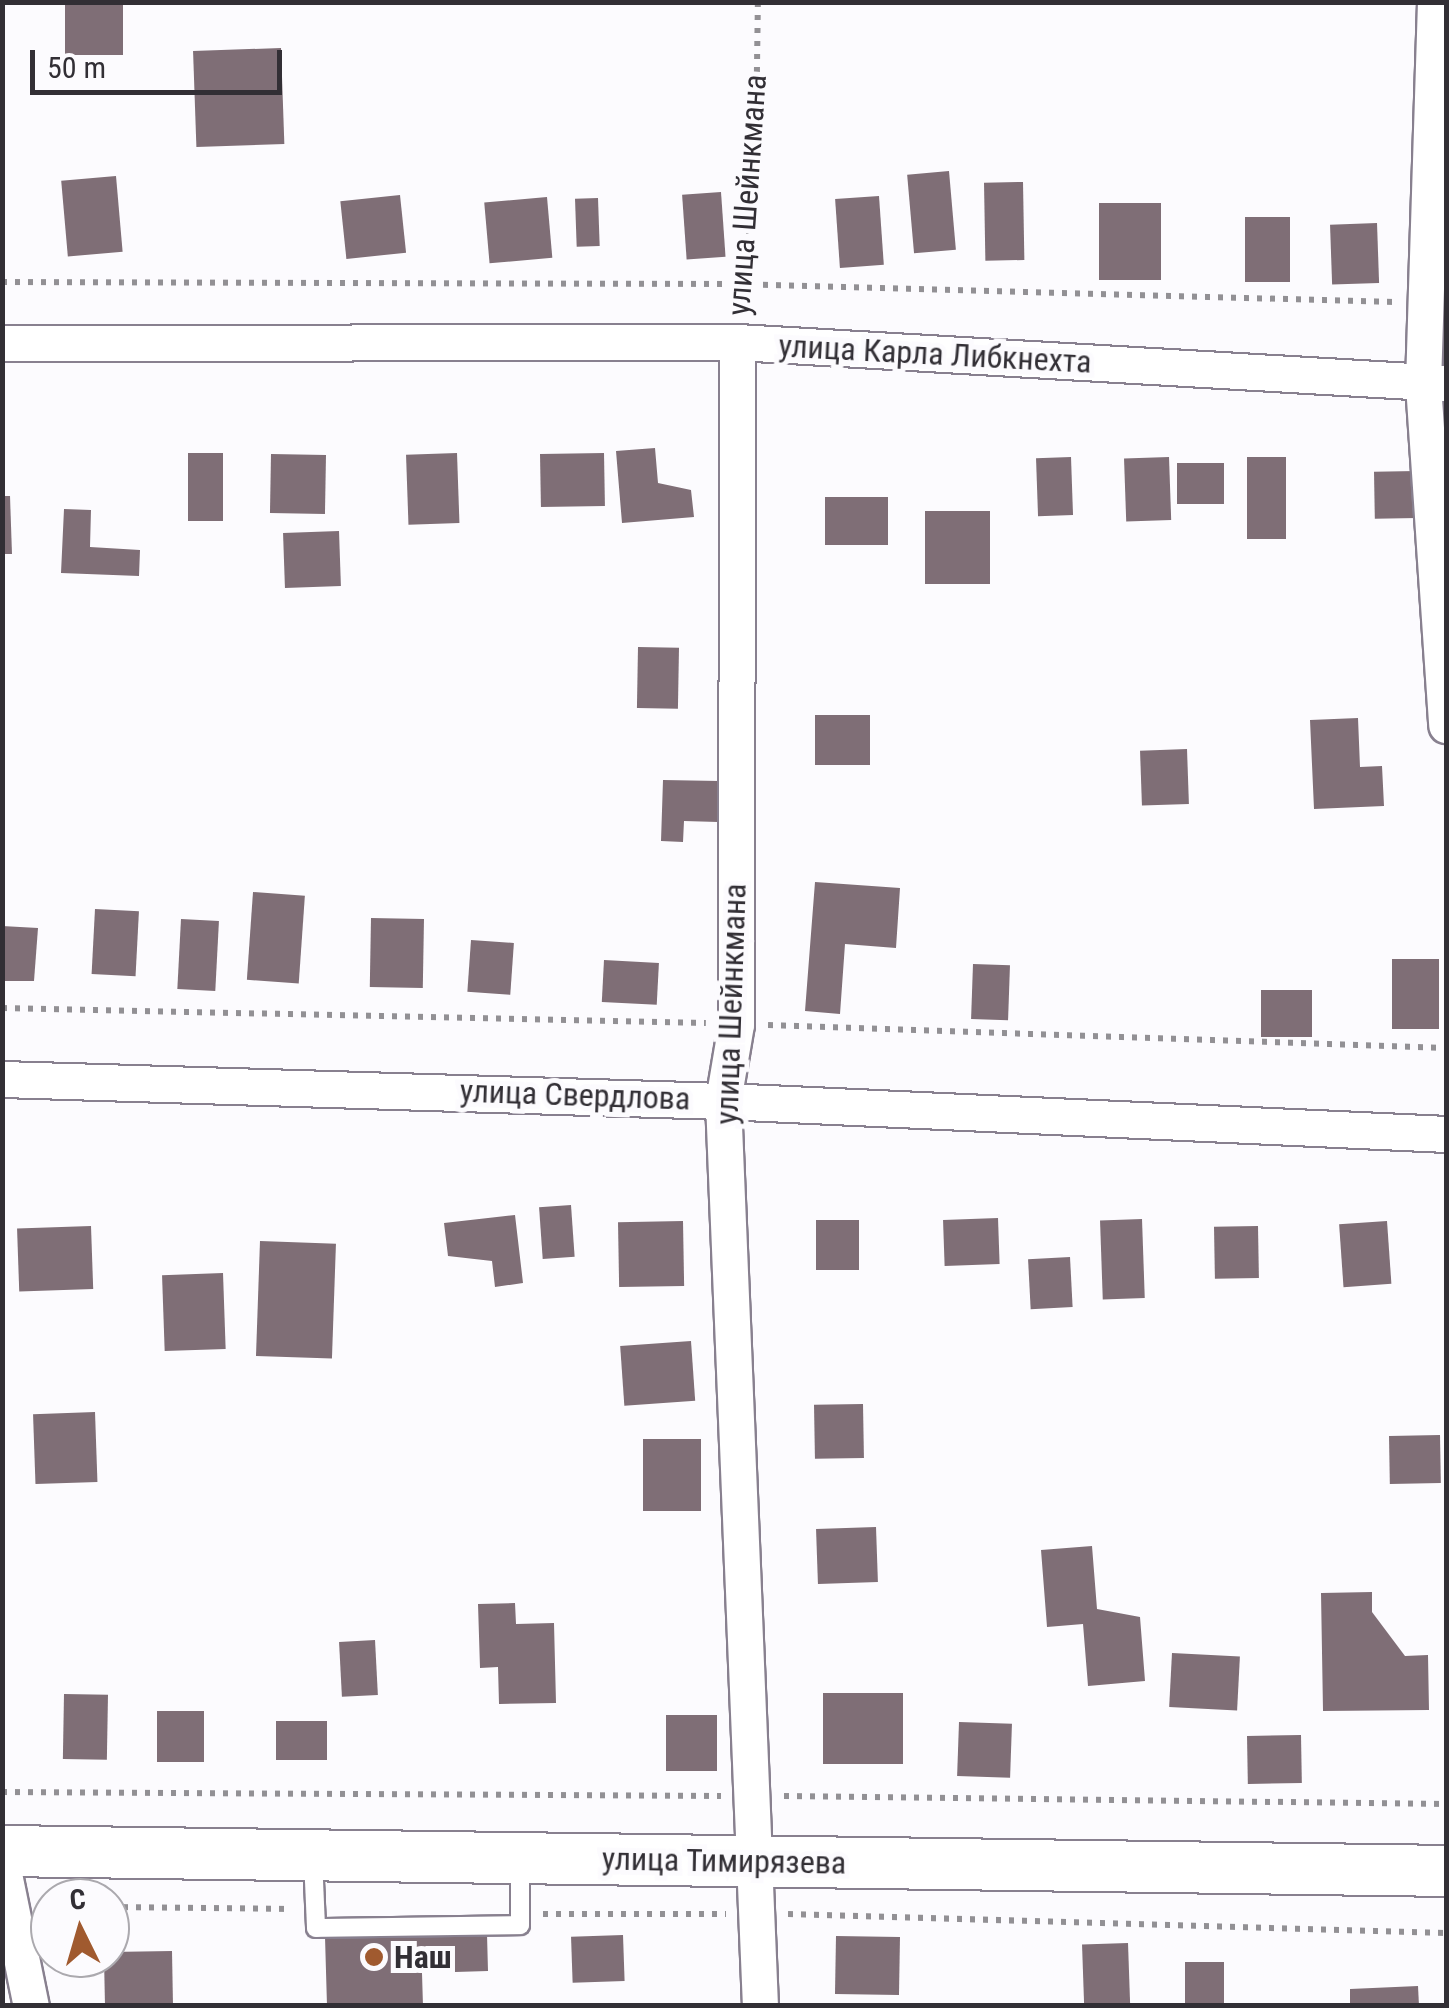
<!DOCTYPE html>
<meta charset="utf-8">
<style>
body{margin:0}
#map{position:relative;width:1449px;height:2008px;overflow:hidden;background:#fcfbfe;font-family:"Roboto Condensed",sans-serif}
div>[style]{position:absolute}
.building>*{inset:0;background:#7f6e76;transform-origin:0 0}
.path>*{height:6px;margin-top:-3px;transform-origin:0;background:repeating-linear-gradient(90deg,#929094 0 5px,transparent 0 13px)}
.roads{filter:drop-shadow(2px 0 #88808f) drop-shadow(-2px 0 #88808f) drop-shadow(0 2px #88808f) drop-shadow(0 -2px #88808f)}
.lane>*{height:18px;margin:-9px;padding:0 9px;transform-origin:9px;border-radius:9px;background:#fff}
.street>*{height:35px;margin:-17.5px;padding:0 17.5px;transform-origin:17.5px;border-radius:17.5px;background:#fff}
.secondary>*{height:50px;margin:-25px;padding:0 25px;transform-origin:25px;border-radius:25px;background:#fff}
.dots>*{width:28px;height:28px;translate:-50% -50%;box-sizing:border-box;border:5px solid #fcfbfe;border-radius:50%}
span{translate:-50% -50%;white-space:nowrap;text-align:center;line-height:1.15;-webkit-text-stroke:10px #fcfbfe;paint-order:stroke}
.street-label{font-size:32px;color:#322f35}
.poi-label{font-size:32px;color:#322f35;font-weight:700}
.left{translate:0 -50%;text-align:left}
.frame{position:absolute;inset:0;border:5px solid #322f35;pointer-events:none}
.north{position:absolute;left:30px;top:1878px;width:100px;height:100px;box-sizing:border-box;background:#fcfbfe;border:2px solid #aba9ae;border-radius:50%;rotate:355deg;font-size:28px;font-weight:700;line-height:40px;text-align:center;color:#322f35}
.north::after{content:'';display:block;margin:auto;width:35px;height:45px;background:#a05a2f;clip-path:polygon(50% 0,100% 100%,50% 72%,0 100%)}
.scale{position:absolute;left:30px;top:50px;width:252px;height:45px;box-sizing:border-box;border:5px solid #322f35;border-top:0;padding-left:12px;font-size:30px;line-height:35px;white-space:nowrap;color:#322f35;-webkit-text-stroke:8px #fcfbfe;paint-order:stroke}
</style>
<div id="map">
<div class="building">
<i style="left:65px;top:2px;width:58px;height:53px"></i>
<i style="left:281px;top:48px;width:96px;height:88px;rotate:88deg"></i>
<i style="left:949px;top:171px;width:79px;height:42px;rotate:85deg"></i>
<i style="left:116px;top:176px;width:76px;height:55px;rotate:85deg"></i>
<i style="left:1023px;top:182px;width:78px;height:39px;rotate:89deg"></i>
<i style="left:721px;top:192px;width:65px;height:39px;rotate:86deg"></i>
<i style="left:400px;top:195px;width:58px;height:60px;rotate:84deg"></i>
<i style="left:879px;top:196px;width:69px;height:44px;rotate:86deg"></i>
<i style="left:547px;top:197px;width:61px;height:63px;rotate:85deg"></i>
<i style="left:598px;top:198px;width:48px;height:23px;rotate:88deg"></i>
<i style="left:1099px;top:203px;width:62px;height:77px"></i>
<i style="left:1245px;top:217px;width:45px;height:65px"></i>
<i style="left:1377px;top:223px;width:60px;height:47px;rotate:88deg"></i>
<i style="clip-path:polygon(655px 448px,658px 483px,691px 490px,694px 517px,622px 523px,616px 451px)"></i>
<i style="left:188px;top:453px;width:35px;height:68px"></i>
<i style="left:457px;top:453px;width:70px;height:51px;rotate:88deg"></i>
<i style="left:604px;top:453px;width:53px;height:64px;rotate:89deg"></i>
<i style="left:271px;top:454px;width:55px;height:59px;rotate:1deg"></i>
<i style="left:1071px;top:457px;width:58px;height:35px;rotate:88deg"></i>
<i style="left:1169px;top:457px;width:63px;height:45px;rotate:88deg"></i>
<i style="left:1247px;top:457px;width:39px;height:82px"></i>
<i style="left:1177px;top:463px;width:47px;height:41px"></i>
<i style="left:1416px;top:471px;width:47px;height:42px;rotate:89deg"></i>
<i style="clip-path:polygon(2px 496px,10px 496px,12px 554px,2px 554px)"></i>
<i style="left:888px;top:497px;width:48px;height:63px;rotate:90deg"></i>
<i style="clip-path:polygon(64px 509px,91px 510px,90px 547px,140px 550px,139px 576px,61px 573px)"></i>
<i style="left:925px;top:511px;width:65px;height:73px"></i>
<i style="left:339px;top:531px;width:55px;height:56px;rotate:88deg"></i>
<i style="left:638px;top:647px;width:41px;height:61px;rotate:1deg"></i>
<i style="left:815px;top:715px;width:55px;height:50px"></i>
<i style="clip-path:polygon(1358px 718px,1360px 767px,1382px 766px,1384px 806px,1314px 809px,1310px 720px)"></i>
<i style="left:1187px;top:749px;width:55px;height:47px;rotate:88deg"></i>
<i style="clip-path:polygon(663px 780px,719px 781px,718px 822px,684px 821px,683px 842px,661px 841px)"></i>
<i style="clip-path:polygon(815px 882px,900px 888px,896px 948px,845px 944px,840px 1014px,805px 1011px)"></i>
<i style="left:253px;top:892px;width:52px;height:88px;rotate:4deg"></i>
<i style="left:95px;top:909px;width:44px;height:65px;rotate:3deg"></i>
<i style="left:371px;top:918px;width:53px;height:69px;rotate:1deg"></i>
<i style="left:181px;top:919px;width:38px;height:70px;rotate:3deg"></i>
<i style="clip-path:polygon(2px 926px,38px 928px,34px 981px,2px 981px)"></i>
<i style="left:471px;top:940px;width:43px;height:52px;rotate:4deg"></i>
<i style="left:1392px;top:959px;width:47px;height:70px"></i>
<i style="left:604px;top:960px;width:55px;height:42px;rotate:3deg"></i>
<i style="left:973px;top:964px;width:37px;height:55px;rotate:2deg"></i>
<i style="left:1261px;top:990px;width:51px;height:47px"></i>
<i style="left:571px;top:1205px;width:52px;height:32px;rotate:86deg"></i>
<i style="clip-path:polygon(515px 1215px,523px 1283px,495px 1287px,492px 1261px,448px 1256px,444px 1223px)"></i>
<i style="left:998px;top:1218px;width:46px;height:55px;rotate:88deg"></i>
<i style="left:1142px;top:1219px;width:79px;height:42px;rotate:88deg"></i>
<i style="left:816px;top:1220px;width:43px;height:50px"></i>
<i style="left:683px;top:1221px;width:65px;height:65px;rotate:89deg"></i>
<i style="left:1387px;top:1221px;width:63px;height:48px;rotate:86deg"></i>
<i style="left:91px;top:1226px;width:63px;height:74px;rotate:88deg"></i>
<i style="left:1258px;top:1226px;width:52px;height:44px;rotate:89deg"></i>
<i style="left:260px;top:1241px;width:76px;height:115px;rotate:2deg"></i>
<i style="left:1070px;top:1257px;width:50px;height:42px;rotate:87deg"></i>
<i style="left:223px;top:1273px;width:76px;height:61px;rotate:88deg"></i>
<i style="left:691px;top:1341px;width:60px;height:71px;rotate:86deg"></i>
<i style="left:863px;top:1404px;width:54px;height:49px;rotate:89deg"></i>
<i style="left:95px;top:1412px;width:70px;height:62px;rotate:88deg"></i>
<i style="left:1440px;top:1435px;width:48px;height:51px;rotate:89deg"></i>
<i style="left:643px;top:1439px;width:58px;height:72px"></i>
<i style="left:876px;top:1527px;width:55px;height:60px;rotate:88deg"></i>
<i style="clip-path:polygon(1092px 1546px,1097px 1609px,1140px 1617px,1145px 1681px,1088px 1686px,1083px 1624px,1047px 1627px,1041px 1550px)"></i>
<i style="clip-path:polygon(1372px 1592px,1372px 1612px,1405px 1656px,1428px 1655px,1429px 1710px,1323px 1711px,1321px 1593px)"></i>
<i style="clip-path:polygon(515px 1603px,516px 1624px,554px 1623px,556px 1703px,499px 1704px,498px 1667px,480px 1668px,478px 1604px)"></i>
<i style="left:375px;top:1640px;width:55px;height:36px;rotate:87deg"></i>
<i style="left:1172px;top:1653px;width:68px;height:54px;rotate:3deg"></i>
<i style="left:823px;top:1693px;width:80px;height:71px"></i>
<i style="left:64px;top:1694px;width:44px;height:65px;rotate:1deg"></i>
<i style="left:157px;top:1711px;width:47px;height:51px"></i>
<i style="left:666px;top:1715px;width:51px;height:56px"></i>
<i style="left:327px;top:1721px;width:39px;height:51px;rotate:90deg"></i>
<i style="left:959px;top:1722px;width:53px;height:54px;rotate:2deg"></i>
<i style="left:1301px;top:1735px;width:48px;height:54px;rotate:89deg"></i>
<i style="clip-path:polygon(487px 1934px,488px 1971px,422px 1973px,423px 2006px,327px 2006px,325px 1937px)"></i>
<i style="left:623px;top:1935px;width:46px;height:52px;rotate:88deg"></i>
<i style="left:836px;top:1936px;width:64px;height:58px;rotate:1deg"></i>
<i style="left:1128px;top:1943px;width:63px;height:46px;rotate:88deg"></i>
<i style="clip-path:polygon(172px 1951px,173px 2006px,105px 2006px,104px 1958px,110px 1952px)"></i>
<i style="left:1185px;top:1962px;width:39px;height:44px"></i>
<i style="clip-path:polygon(1418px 1986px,1419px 2006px,1350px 2006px,1350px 1989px)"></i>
</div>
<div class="path">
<i style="left:2px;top:282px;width:735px;rotate:0.16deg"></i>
<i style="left:737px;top:284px;width:658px;rotate:1.57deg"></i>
<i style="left:737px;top:311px;width:175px;rotate:-83.8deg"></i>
<i style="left:756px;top:137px;width:135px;rotate:-89.2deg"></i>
<i style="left:2px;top:1008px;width:704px;rotate:1.22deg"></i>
<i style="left:768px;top:1025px;width:678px;rotate:1.94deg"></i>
<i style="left:2px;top:1792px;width:719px;rotate:0.32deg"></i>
<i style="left:784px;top:1796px;width:662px;rotate:0.69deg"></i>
<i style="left:110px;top:1907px;width:181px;rotate:0.6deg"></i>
<i style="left:543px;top:1914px;width:183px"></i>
<i style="left:788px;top:1914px;width:658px;rotate:1.65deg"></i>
</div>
<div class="roads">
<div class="lane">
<i style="left:313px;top:1858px;width:70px;rotate:87.5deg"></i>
<i style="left:316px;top:1928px;width:204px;rotate:-0.8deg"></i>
<i style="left:520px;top:1925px;width:66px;rotate:-90deg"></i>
</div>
<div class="street">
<i style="left:1435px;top:2px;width:382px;rotate:91.8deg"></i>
<i style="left:1423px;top:384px;width:342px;rotate:86.1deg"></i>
<i style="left:737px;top:342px;width:682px;rotate:90.08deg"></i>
<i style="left:736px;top:1024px;width:78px;rotate:99.6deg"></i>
<i style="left:723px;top:1101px;width:906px;rotate:87.66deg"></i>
<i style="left:2px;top:343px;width:735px;rotate:-0.08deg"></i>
<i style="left:737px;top:342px;width:710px;rotate:3.31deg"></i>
<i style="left:2px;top:1079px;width:721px;rotate:1.75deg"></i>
<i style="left:723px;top:1101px;width:724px;rotate:2.61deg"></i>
<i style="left:2px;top:1864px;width:145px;rotate:78.5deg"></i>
</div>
<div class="secondary">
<i style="left:2px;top:1851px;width:1444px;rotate:0.79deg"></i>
</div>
</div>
<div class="dots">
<i style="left:374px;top:1957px;background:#a05a2f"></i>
</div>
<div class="street-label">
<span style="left:747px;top:195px;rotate:-86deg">улица Шейнкмана</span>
<span style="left:935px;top:354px;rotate:3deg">улица Карла Либкнехта</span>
<span style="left:731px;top:1004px;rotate:-88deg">улица Шейнкмана</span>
<span style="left:575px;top:1095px;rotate:2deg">улица Свердлова</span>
<span style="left:724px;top:1861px;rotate:1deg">улица Тимирязева</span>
</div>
<div class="poi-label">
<span class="left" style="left:394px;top:1957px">Наш</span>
</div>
<div class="frame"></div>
<div class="north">С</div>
<div class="scale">50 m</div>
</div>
